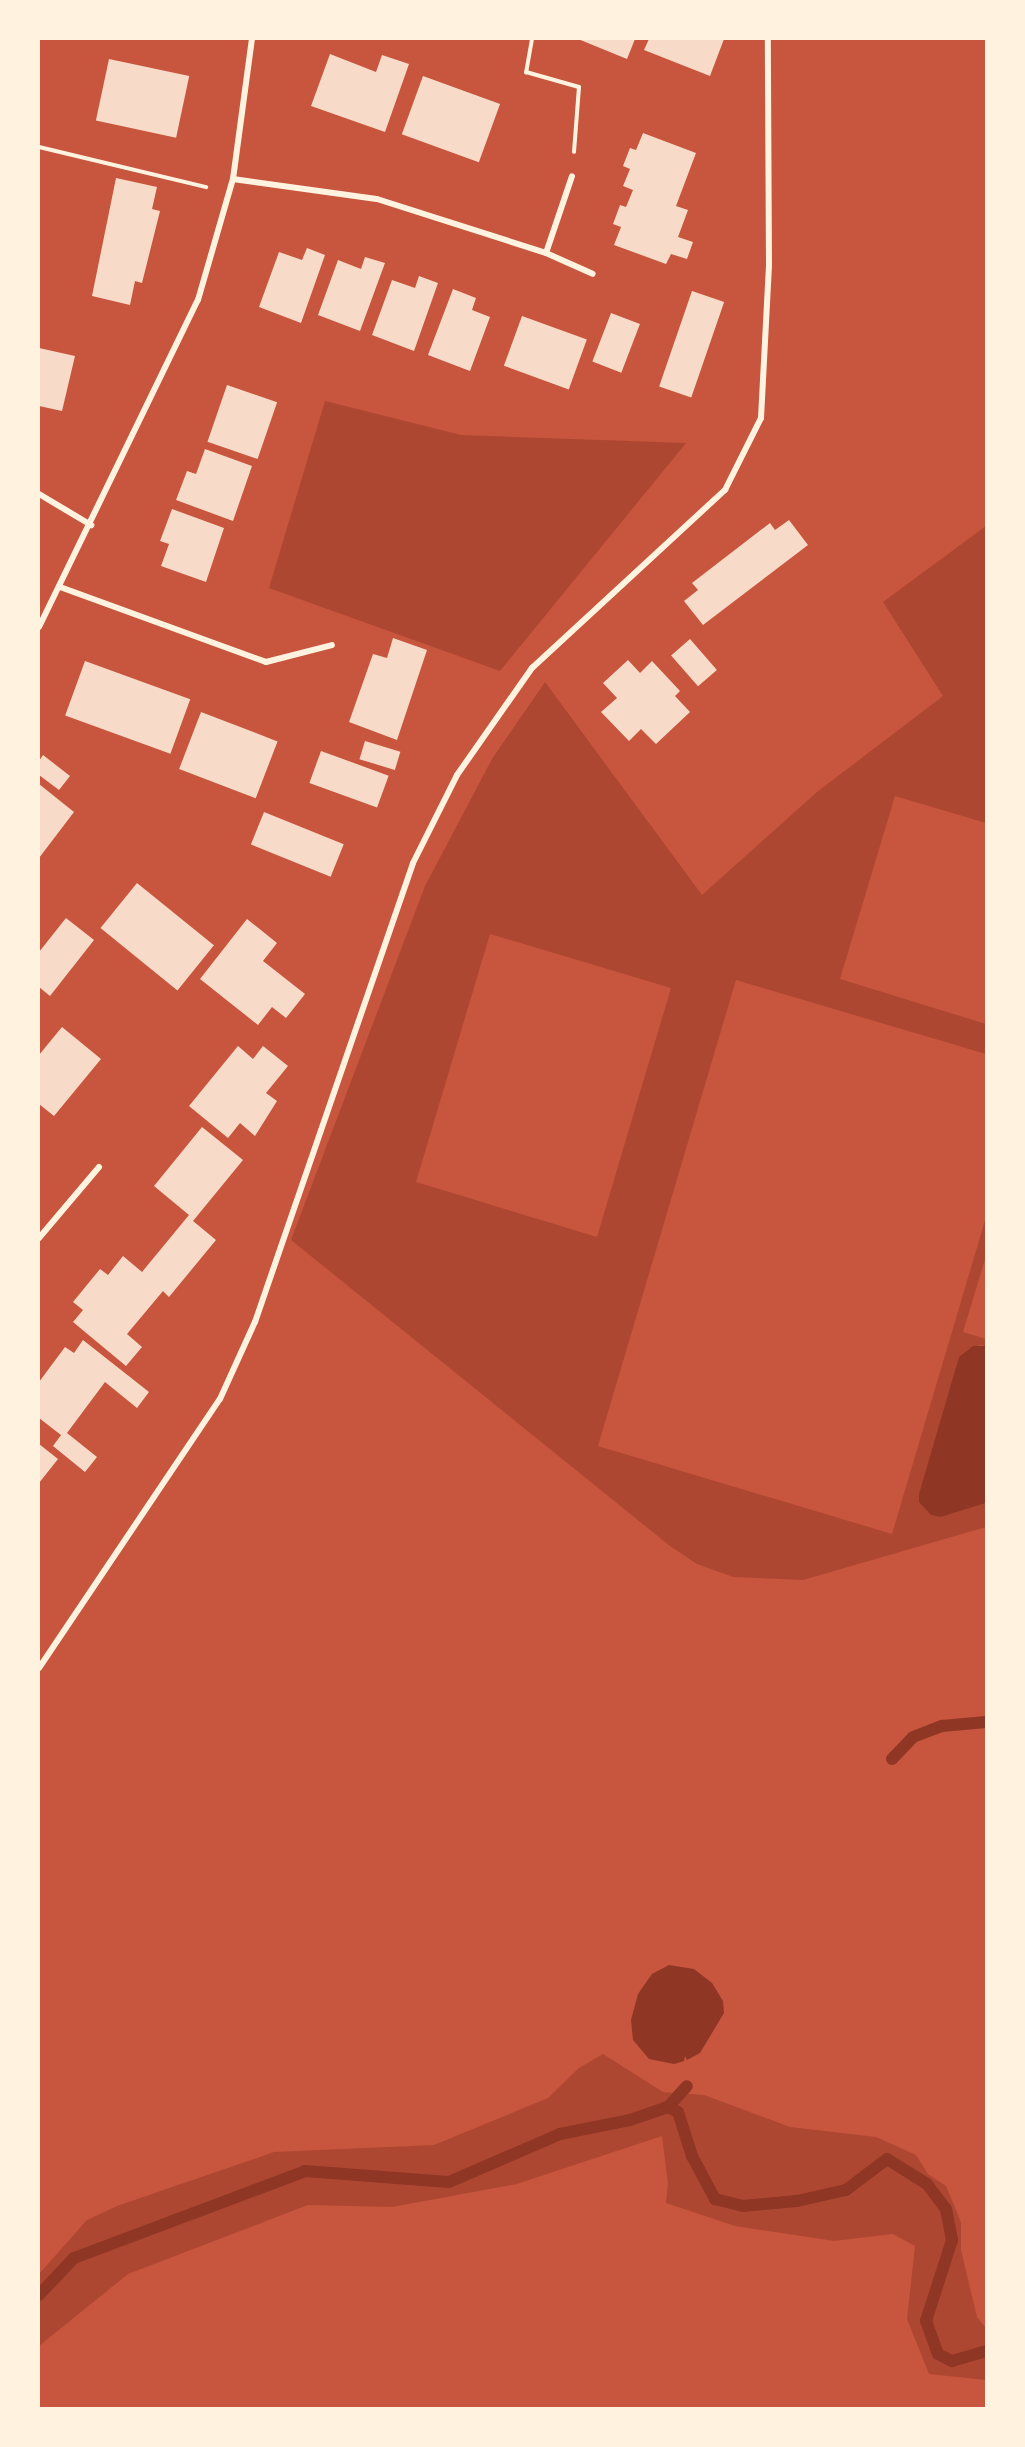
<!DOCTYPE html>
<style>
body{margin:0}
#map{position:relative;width:1025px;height:2447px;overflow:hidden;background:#c8553d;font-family:"Alegreya Sans",sans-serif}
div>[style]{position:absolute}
.green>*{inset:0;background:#ae4732}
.water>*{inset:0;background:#8f3625}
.stream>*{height:12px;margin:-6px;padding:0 6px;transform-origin:6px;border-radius:6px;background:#8f3625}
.building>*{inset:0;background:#f7dbc8;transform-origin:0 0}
.path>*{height:4px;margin:-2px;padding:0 2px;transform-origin:2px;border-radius:2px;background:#fff3e0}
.minor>*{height:6px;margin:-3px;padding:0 3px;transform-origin:3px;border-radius:3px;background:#fff3e0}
span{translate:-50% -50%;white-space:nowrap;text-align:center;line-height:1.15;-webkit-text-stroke:4.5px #fff3e0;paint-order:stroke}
.frame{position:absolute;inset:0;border:40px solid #fff3e0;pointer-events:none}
</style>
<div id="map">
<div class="green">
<i style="clip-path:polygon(325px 401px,461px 435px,686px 443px,500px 671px,269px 588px)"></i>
<i style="clip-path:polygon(evenodd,986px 526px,986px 823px,895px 796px,840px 979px,986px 1024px,986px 1054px,736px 980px,598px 1446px,892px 1534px,986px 1217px,986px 1256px,963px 1332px,986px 1339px,986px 1346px,980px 1345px,959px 1357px,919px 1502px,941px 1517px,986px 1503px,986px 1527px,803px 1580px,733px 1577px,697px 1564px,670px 1546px,291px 1240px,425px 886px,492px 759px,545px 682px,702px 895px,817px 792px,943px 696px,883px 602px,986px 526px,490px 934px,671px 988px,597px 1237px,416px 1182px,490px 934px)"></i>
<i style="clip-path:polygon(603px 2054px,663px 2092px,704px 2095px,790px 2127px,876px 2137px,916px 2155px,928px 2174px,946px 2186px,961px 2222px,961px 2250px,977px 2317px,986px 2328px,986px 2380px,929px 2374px,907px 2319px,915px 2246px,893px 2234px,834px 2241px,735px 2226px,666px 2203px,668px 2184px,662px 2136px,517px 2184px,392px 2207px,308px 2205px,128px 2274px,39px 2346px,39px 2274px,87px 2220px,117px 2206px,274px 2152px,434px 2145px,548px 2098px,579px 2068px)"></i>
</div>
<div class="water">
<i style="clip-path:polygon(973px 1346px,986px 1346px,986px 1503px,941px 1517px,931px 1515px,919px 1502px,919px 1494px,959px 1357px)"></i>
<i style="clip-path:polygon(669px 1965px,694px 1969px,712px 1983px,723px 2001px,724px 2013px,700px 2053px,687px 2060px,685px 2056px,684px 2061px,674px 2064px,649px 2059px,633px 2040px,631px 2020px,638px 1994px,652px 1974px)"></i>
</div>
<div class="stream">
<i style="left:892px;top:1759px;width:30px;rotate:-46deg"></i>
<i style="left:913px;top:1737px;width:31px;rotate:-21deg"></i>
<i style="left:942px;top:1726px;width:44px;rotate:-5.2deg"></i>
<i style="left:668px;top:2107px;width:28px;rotate:-48deg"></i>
<i style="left:39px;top:2295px;width:51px;rotate:-46.6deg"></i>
<i style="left:74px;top:2258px;width:247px;rotate:-20.6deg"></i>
<i style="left:305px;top:2171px;width:144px;rotate:4.4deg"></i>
<i style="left:449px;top:2182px;width:121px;rotate:-23.4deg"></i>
<i style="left:560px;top:2134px;width:71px;rotate:-11.3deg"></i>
<i style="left:630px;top:2120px;width:40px;rotate:-18.9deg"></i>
<i style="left:668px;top:2107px;width:11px;rotate:27deg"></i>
<i style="left:678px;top:2112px;width:46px;rotate:72.3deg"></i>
<i style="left:692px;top:2156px;width:49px;rotate:61.9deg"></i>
<i style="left:715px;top:2199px;width:29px;rotate:14deg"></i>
<i style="left:743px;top:2206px;width:54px;rotate:-5.3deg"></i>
<i style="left:797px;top:2201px;width:50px;rotate:-12.7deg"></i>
<i style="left:846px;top:2190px;width:51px;rotate:-37.1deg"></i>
<i style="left:887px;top:2159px;width:47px;rotate:32deg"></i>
<i style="left:927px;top:2184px;width:31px;rotate:53deg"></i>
<i style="left:946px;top:2209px;width:32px;rotate:79deg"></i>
<i style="left:952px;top:2240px;width:85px;rotate:107.8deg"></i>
<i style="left:926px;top:2321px;width:35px;rotate:70deg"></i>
<i style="left:938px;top:2354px;width:16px;rotate:27deg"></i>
<i style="left:952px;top:2361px;width:35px;rotate:-16deg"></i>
</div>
<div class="building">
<i style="clip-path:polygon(578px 39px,635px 39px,627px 59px)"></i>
<i style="clip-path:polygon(649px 39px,724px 39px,710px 76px,644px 50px)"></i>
<i style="clip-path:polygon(330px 54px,376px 72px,382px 55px,409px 64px,385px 132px,311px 106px)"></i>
<i style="left:109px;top:59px;width:82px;height:63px;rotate:12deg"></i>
<i style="left:423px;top:76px;width:82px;height:62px;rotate:20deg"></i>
<i style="clip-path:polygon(643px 133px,696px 153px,676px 206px,688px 210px,678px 237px,693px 242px,687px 259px,671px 254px,666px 264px,614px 245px,621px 227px,613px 224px,620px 205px,626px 207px,633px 190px,623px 186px,630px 169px,623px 166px,630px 148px,636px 150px)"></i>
<i style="clip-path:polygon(116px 178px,157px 187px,152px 209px,160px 211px,142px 283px,135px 281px,130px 305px,92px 296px)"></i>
<i style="clip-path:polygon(307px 248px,325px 255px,301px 323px,259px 307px,279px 252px,302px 260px)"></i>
<i style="clip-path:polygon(365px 257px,385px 263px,360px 331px,318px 315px,338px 260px,361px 269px)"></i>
<i style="clip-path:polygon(419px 276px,438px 283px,414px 351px,372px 335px,392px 280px,415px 288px)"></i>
<i style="clip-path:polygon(453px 289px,476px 298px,472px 310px,490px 317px,470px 371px,428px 355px)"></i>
<i style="left:692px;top:291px;width:34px;height:101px;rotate:19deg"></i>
<i style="left:611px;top:313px;width:31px;height:52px;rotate:21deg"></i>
<i style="left:522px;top:316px;width:69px;height:53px;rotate:20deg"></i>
<i style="clip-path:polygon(39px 348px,75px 356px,62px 411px,39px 406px)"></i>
<i style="left:227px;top:385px;width:53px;height:60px;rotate:19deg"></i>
<i style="clip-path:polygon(205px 449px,252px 466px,233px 521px,176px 500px,187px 471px,196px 474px)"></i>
<i style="clip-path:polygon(172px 509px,224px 528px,206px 582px,161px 566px,169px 544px,160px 541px)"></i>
<i style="clip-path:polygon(789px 520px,808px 545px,703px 625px,684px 601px,698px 590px,692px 583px,770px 523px,775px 530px)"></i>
<i style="clip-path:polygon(393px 638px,427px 650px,397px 740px,349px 722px,373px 654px,387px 658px)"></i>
<i style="left:690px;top:639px;width:41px;height:25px;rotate:49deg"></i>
<i style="clip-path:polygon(628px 660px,640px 673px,652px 661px,680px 691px,675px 696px,690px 712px,656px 744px,641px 729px,629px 741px,601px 712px,617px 698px,603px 683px)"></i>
<i style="left:85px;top:661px;width:112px;height:58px;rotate:20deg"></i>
<i style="left:201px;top:712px;width:82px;height:61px;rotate:21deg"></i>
<i style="left:365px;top:741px;width:37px;height:19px;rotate:17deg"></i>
<i style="left:321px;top:751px;width:72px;height:34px;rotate:20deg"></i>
<i style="clip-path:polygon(43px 755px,70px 776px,59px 790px,39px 775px,39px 761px)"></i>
<i style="clip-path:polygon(39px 784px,74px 812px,39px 858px)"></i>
<i style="left:264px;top:812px;width:86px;height:35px;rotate:22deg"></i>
<i style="left:137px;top:883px;width:99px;height:58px;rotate:39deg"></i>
<i style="clip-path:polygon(66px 918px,94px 940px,50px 996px,39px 987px,39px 952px)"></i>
<i style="clip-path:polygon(247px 919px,277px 943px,263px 961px,305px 994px,286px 1018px,272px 1007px,258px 1025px,200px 979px)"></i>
<i style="clip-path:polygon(62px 1027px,101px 1059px,54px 1116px,39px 1104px,39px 1055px)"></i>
<i style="clip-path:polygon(238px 1046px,253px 1059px,263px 1046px,288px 1066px,266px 1093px,277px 1101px,255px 1136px,240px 1123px,228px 1138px,189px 1106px)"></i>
<i style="clip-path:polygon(202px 1127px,243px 1160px,193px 1221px,216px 1240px,169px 1297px,163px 1291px,127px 1334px,142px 1347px,126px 1366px,73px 1322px,83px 1310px,73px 1302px,100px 1269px,108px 1275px,123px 1256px,142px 1272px,189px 1215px,154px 1186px)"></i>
<i style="clip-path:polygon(83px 1340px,149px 1392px,137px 1408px,105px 1382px,67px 1433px,97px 1457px,85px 1472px,53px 1446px,61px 1435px,39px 1418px,39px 1382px,65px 1347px,74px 1353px)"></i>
<i style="clip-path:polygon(39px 1444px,58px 1459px,39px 1483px)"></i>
</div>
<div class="path">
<i style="left:532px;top:39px;width:34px;rotate:100deg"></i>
<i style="left:526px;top:72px;width:55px;rotate:15.8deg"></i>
<i style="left:579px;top:87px;width:65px;rotate:94.4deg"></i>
<i style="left:39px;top:147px;width:172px;rotate:13.5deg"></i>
</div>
<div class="minor">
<i style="left:233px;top:179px;width:145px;rotate:7.9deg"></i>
<i style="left:377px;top:199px;width:177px;rotate:17.7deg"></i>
<i style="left:546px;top:253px;width:51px;rotate:24.1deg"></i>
<i style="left:546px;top:253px;width:81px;rotate:-71.3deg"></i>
<i style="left:39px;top:494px;width:61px;rotate:30.8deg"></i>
<i style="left:60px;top:587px;width:219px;rotate:20deg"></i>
<i style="left:266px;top:662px;width:68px;rotate:-14.4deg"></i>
<i style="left:39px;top:627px;width:364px;rotate:-64.1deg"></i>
<i style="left:198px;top:300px;width:126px;rotate:-73.9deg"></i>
<i style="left:233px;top:179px;width:141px;rotate:-82.3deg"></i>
<i style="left:39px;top:1238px;width:93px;rotate:-49.8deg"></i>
<i style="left:39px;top:1668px;width:324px;rotate:-56.1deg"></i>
<i style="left:220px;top:1399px;width:85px;rotate:-65.6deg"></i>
<i style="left:255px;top:1322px;width:485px;rotate:-71deg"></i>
<i style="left:413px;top:863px;width:98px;rotate:-63.4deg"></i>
<i style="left:457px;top:775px;width:131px;rotate:-55deg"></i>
<i style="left:532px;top:668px;width:263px;rotate:-42.7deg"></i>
<i style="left:725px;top:490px;width:80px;rotate:-63.4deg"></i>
<i style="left:761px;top:418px;width:152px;rotate:-87deg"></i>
<i style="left:769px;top:266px;width:227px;rotate:-90.3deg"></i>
</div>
<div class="frame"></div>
</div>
